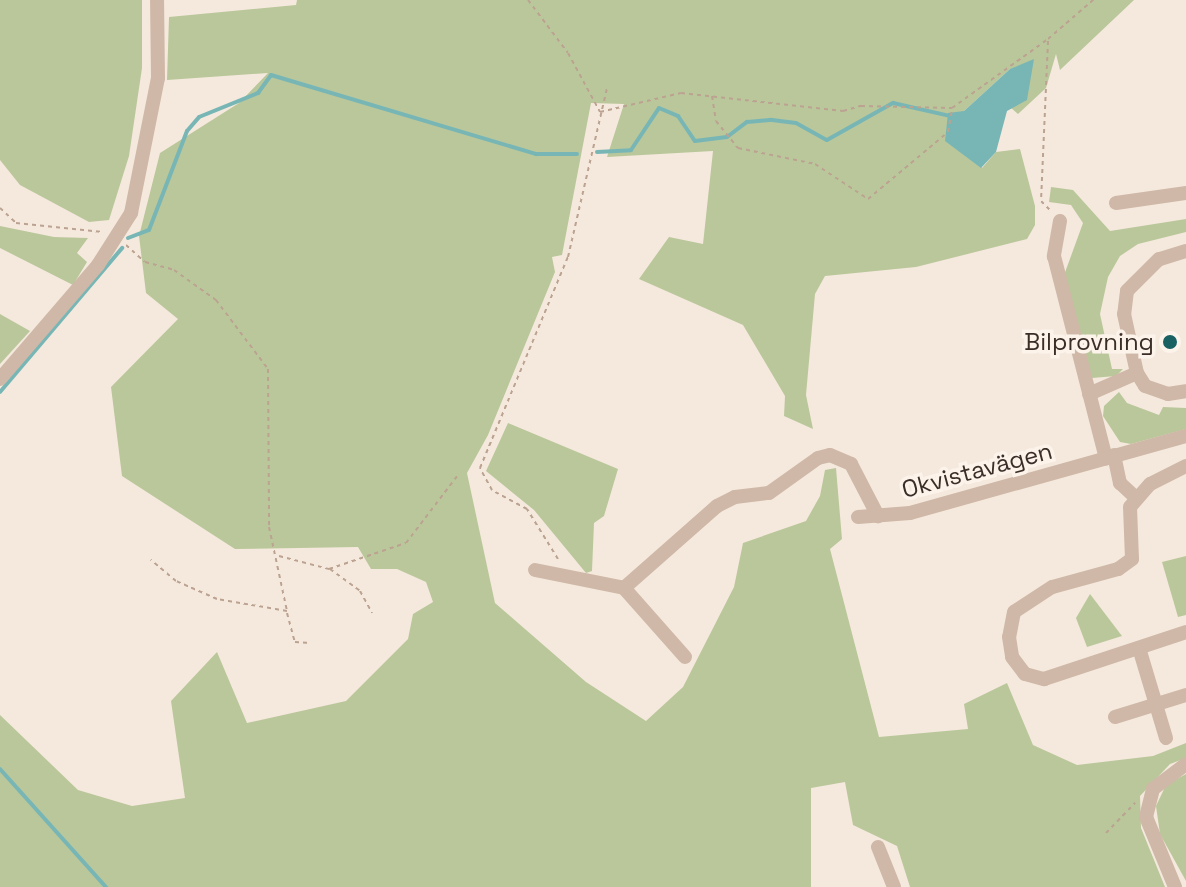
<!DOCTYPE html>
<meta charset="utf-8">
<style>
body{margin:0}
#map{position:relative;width:1186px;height:887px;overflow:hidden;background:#f5e9dd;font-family:"Space Grotesk",sans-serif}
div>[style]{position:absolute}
.green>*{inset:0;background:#bac79b}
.water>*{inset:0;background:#78b6b6}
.stream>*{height:4px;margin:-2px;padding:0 2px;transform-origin:2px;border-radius:2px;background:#78b6b6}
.path>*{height:2px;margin-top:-1px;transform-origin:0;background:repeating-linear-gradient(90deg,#bba291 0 4px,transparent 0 8px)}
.minor>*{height:14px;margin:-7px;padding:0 7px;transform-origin:7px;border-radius:7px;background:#cfb8a7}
.dots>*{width:22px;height:22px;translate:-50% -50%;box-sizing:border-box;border:4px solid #fcf3eb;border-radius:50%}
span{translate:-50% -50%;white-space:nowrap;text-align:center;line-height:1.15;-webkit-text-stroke:7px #fcf3eb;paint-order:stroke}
.poi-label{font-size:24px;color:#3b2e28}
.right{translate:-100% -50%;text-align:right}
.street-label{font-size:24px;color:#3b2e28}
</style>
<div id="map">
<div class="green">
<i style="clip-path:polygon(0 0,142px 0,142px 68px,129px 156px,109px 220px,89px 222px,20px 185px,0 160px)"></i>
<i style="clip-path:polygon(297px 0,1134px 0,1060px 70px,1056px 54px,1046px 88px,1018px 114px,1010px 107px,1010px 69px,964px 111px,982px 168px,996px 152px,1020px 149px,1035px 206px,1035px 225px,1027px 239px,916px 267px,825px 276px,815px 294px,806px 395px,813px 429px,784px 416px,785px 396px,743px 325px,639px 279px,669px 237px,703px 244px,713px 151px,607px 157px,624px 104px,591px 103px,562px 255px,552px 257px,555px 272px,488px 435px,467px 473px,495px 603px,586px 682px,646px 721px,683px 687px,734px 587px,743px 543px,806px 521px,820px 496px,825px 470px,836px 468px,842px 539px,830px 549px,879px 737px,968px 729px,964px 704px,1007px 683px,1033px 745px,1077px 765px,1153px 756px,1186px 743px,1186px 758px,1170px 764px,1140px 796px,1141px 828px,1165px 887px,910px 887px,897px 846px,853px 825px,845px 782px,811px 788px,811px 887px,0 887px,0 715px,78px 790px,132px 806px,185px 798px,171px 701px,217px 652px,247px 723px,346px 701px,408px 639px,413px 614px,433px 602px,426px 582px,397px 569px,371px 569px,358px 547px,235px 549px,122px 476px,111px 387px,178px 319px,146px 293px,139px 236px,160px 153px,239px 103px,268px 73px,167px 80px,169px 17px,296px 5px)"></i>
<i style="clip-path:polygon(1051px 187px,1073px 190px,1110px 231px,1186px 219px,1186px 232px,1138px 244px,1120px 256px,1108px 277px,1100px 314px,1112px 369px,1123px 369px,1116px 376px,1092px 378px,1063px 278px,1083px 223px,1071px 205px,1049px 202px)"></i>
<i style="clip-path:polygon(0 226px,54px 237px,88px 238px,77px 253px,87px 262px,73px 285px,0 248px)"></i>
<i style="clip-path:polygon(0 314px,30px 331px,0 364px)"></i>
<i style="clip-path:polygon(1119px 392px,1127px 403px,1159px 415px,1163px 407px,1186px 408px,1186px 429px,1131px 444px,1120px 442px,1103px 416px,1104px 406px)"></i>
<i style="clip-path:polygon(508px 423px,618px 469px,604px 516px,594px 523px,592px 571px,586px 573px,534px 510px,486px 471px)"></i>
<i style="clip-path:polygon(1186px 556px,1186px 615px,1178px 617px,1162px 562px)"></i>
<i style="clip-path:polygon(1090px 594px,1122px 636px,1087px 647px,1076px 618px)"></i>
<i style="clip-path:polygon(1186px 774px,1186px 881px,1160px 834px,1156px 806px,1166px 785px)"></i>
</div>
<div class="water">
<i style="clip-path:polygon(1034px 59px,1027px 100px,1007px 111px,996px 152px,981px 168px,945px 141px,948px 113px,964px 111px,1010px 69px)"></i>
</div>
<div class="stream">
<i style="left:597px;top:152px;width:34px;rotate:-3deg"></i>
<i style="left:631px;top:150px;width:50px;rotate:-56.3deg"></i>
<i style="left:659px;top:108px;width:21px;rotate:23deg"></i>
<i style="left:678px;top:116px;width:30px;rotate:56deg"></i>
<i style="left:695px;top:141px;width:32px;rotate:-7deg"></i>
<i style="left:727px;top:137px;width:25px;rotate:-37deg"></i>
<i style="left:747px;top:122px;width:25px;rotate:-5deg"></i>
<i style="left:772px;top:120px;width:24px;rotate:7deg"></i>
<i style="left:796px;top:123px;width:35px;rotate:29deg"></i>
<i style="left:827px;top:140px;width:76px;rotate:-29.3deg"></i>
<i style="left:893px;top:103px;width:58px;rotate:12.8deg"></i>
<i style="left:128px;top:238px;width:22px;rotate:-21deg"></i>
<i style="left:149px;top:230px;width:106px;rotate:-69deg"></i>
<i style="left:187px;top:131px;width:18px;rotate:-49deg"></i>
<i style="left:199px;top:117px;width:64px;rotate:-22.1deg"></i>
<i style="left:258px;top:93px;width:22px;rotate:-54deg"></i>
<i style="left:271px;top:75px;width:277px;rotate:16.6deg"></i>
<i style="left:536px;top:154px;width:41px"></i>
<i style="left:0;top:392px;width:189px;rotate:-49.7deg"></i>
<i style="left:0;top:769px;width:159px;rotate:48.1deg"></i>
</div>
<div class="path">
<i style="left:528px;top:0;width:66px;rotate:53deg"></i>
<i style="left:568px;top:53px;width:67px;rotate:61.5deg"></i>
<i style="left:600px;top:112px;width:83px;rotate:-13.2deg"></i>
<i style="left:681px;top:93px;width:163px;rotate:6.3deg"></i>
<i style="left:843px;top:111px;width:19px;rotate:-16deg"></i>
<i style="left:861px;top:106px;width:91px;rotate:1.3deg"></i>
<i style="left:952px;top:108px;width:118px;rotate:-35.7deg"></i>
<i style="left:1048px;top:39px;width:60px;rotate:-40.9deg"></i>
<i style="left:1048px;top:41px;width:160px;rotate:92.5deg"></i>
<i style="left:1041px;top:201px;width:13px;rotate:45deg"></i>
<i style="left:712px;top:96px;width:25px;rotate:81deg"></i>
<i style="left:716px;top:121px;width:35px;rotate:51deg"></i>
<i style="left:738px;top:148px;width:79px;rotate:11.7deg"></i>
<i style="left:815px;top:164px;width:64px;rotate:33.4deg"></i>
<i style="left:868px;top:199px;width:104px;rotate:-39.9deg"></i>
<i style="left:948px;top:132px;width:23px;rotate:-80deg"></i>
<i style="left:0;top:208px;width:22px;rotate:43deg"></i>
<i style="left:16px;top:223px;width:87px;rotate:5.9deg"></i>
<i style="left:126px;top:245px;width:25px;rotate:42deg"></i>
<i style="left:145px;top:262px;width:30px;rotate:15deg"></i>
<i style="left:174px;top:270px;width:52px;rotate:35.5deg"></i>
<i style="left:216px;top:300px;width:86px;rotate:53deg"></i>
<i style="left:268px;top:369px;width:158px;rotate:89.6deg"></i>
<i style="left:269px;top:527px;width:86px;rotate:77.9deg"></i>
<i style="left:287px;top:611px;width:71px;rotate:-170.3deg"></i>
<i style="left:217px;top:599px;width:45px;rotate:-156.3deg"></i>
<i style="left:176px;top:581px;width:33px;rotate:-140deg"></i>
<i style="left:279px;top:556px;width:52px;rotate:14.6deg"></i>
<i style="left:329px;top:569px;width:81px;rotate:-18.7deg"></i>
<i style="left:406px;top:543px;width:86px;rotate:-52.6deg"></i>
<i style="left:558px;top:559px;width:59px;rotate:-121.8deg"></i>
<i style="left:527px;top:509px;width:40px;rotate:-152deg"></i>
<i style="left:492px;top:490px;width:25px;rotate:-119deg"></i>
<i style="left:480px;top:468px;width:229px;rotate:-67.4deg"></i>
<i style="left:568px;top:257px;width:173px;rotate:-77deg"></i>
<i style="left:330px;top:569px;width:37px;rotate:36deg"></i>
<i style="left:360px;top:591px;width:25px;rotate:61deg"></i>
<i style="left:287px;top:613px;width:30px;rotate:75deg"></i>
<i style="left:295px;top:642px;width:15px;rotate:4deg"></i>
<i style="left:1106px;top:833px;width:42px;rotate:-46deg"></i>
</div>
<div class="minor">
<i style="left:1116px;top:203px;width:71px;rotate:-8.1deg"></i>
<i style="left:1060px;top:221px;width:36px;rotate:100deg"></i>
<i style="left:1054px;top:256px;width:209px;rotate:75.6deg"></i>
<i style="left:1186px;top:251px;width:28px;rotate:163deg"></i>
<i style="left:1159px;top:259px;width:45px;rotate:135deg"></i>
<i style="left:1127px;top:291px;width:23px;rotate:97deg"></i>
<i style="left:1124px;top:314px;width:60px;rotate:77.6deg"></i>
<i style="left:1137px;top:373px;width:15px;rotate:58deg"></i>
<i style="left:1145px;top:386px;width:24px;rotate:19deg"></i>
<i style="left:1168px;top:394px;width:18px;rotate:-9deg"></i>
<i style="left:0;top:379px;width:150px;rotate:-49.3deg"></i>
<i style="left:98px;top:265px;width:62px;rotate:-57.6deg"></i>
<i style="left:131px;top:213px;width:138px;rotate:-78.7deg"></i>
<i style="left:158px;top:78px;width:78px;rotate:-90.7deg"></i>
<i style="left:1089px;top:394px;width:52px;rotate:-23.6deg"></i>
<i style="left:1114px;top:455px;width:29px;rotate:78deg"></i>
<i style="left:1120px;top:483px;width:22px;rotate:43deg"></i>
<i style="left:1186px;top:466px;width:40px;rotate:153.4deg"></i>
<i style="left:1150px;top:484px;width:30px;rotate:131deg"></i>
<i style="left:1130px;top:507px;width:52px;rotate:87.8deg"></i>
<i style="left:1132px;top:559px;width:17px;rotate:144deg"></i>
<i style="left:1118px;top:569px;width:68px;rotate:164.7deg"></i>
<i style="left:1052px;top:587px;width:45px;rotate:146.7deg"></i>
<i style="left:1014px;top:612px;width:25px;rotate:101deg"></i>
<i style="left:1009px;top:637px;width:20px;rotate:81deg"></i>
<i style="left:1012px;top:657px;width:21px;rotate:53deg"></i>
<i style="left:1025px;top:674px;width:20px;rotate:15deg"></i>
<i style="left:1044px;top:679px;width:150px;rotate:-18.3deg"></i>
<i style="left:858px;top:517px;width:52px;rotate:-4.4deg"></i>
<i style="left:910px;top:513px;width:287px;rotate:-15.6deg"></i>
<i style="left:535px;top:570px;width:91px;rotate:11.4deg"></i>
<i style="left:624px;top:588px;width:92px;rotate:48.5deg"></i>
<i style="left:624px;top:588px;width:124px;rotate:-41.4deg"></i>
<i style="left:717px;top:506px;width:20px;rotate:-27deg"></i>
<i style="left:735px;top:497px;width:34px;rotate:-7deg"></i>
<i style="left:769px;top:493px;width:60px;rotate:-35.5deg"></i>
<i style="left:818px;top:458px;width:12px;rotate:-14deg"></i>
<i style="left:830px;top:455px;width:23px;rotate:23deg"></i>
<i style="left:851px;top:464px;width:59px;rotate:62.6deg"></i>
<i style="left:1139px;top:648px;width:94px;rotate:73.3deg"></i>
<i style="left:1115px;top:717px;width:74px;rotate:-17.2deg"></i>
<i style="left:878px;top:847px;width:43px;rotate:68.2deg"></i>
<i style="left:1175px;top:887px;width:76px;rotate:-112.5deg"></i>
<i style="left:1146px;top:817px;width:29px;rotate:-76deg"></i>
<i style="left:1153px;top:789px;width:41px;rotate:-37.1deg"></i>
</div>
<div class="dots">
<i style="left:1170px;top:342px;background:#186062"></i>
</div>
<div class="poi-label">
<span class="right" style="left:1154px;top:342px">Bilprovning</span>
</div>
<div class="street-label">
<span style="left:977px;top:470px;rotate:-15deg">Okvistavägen</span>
</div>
</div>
